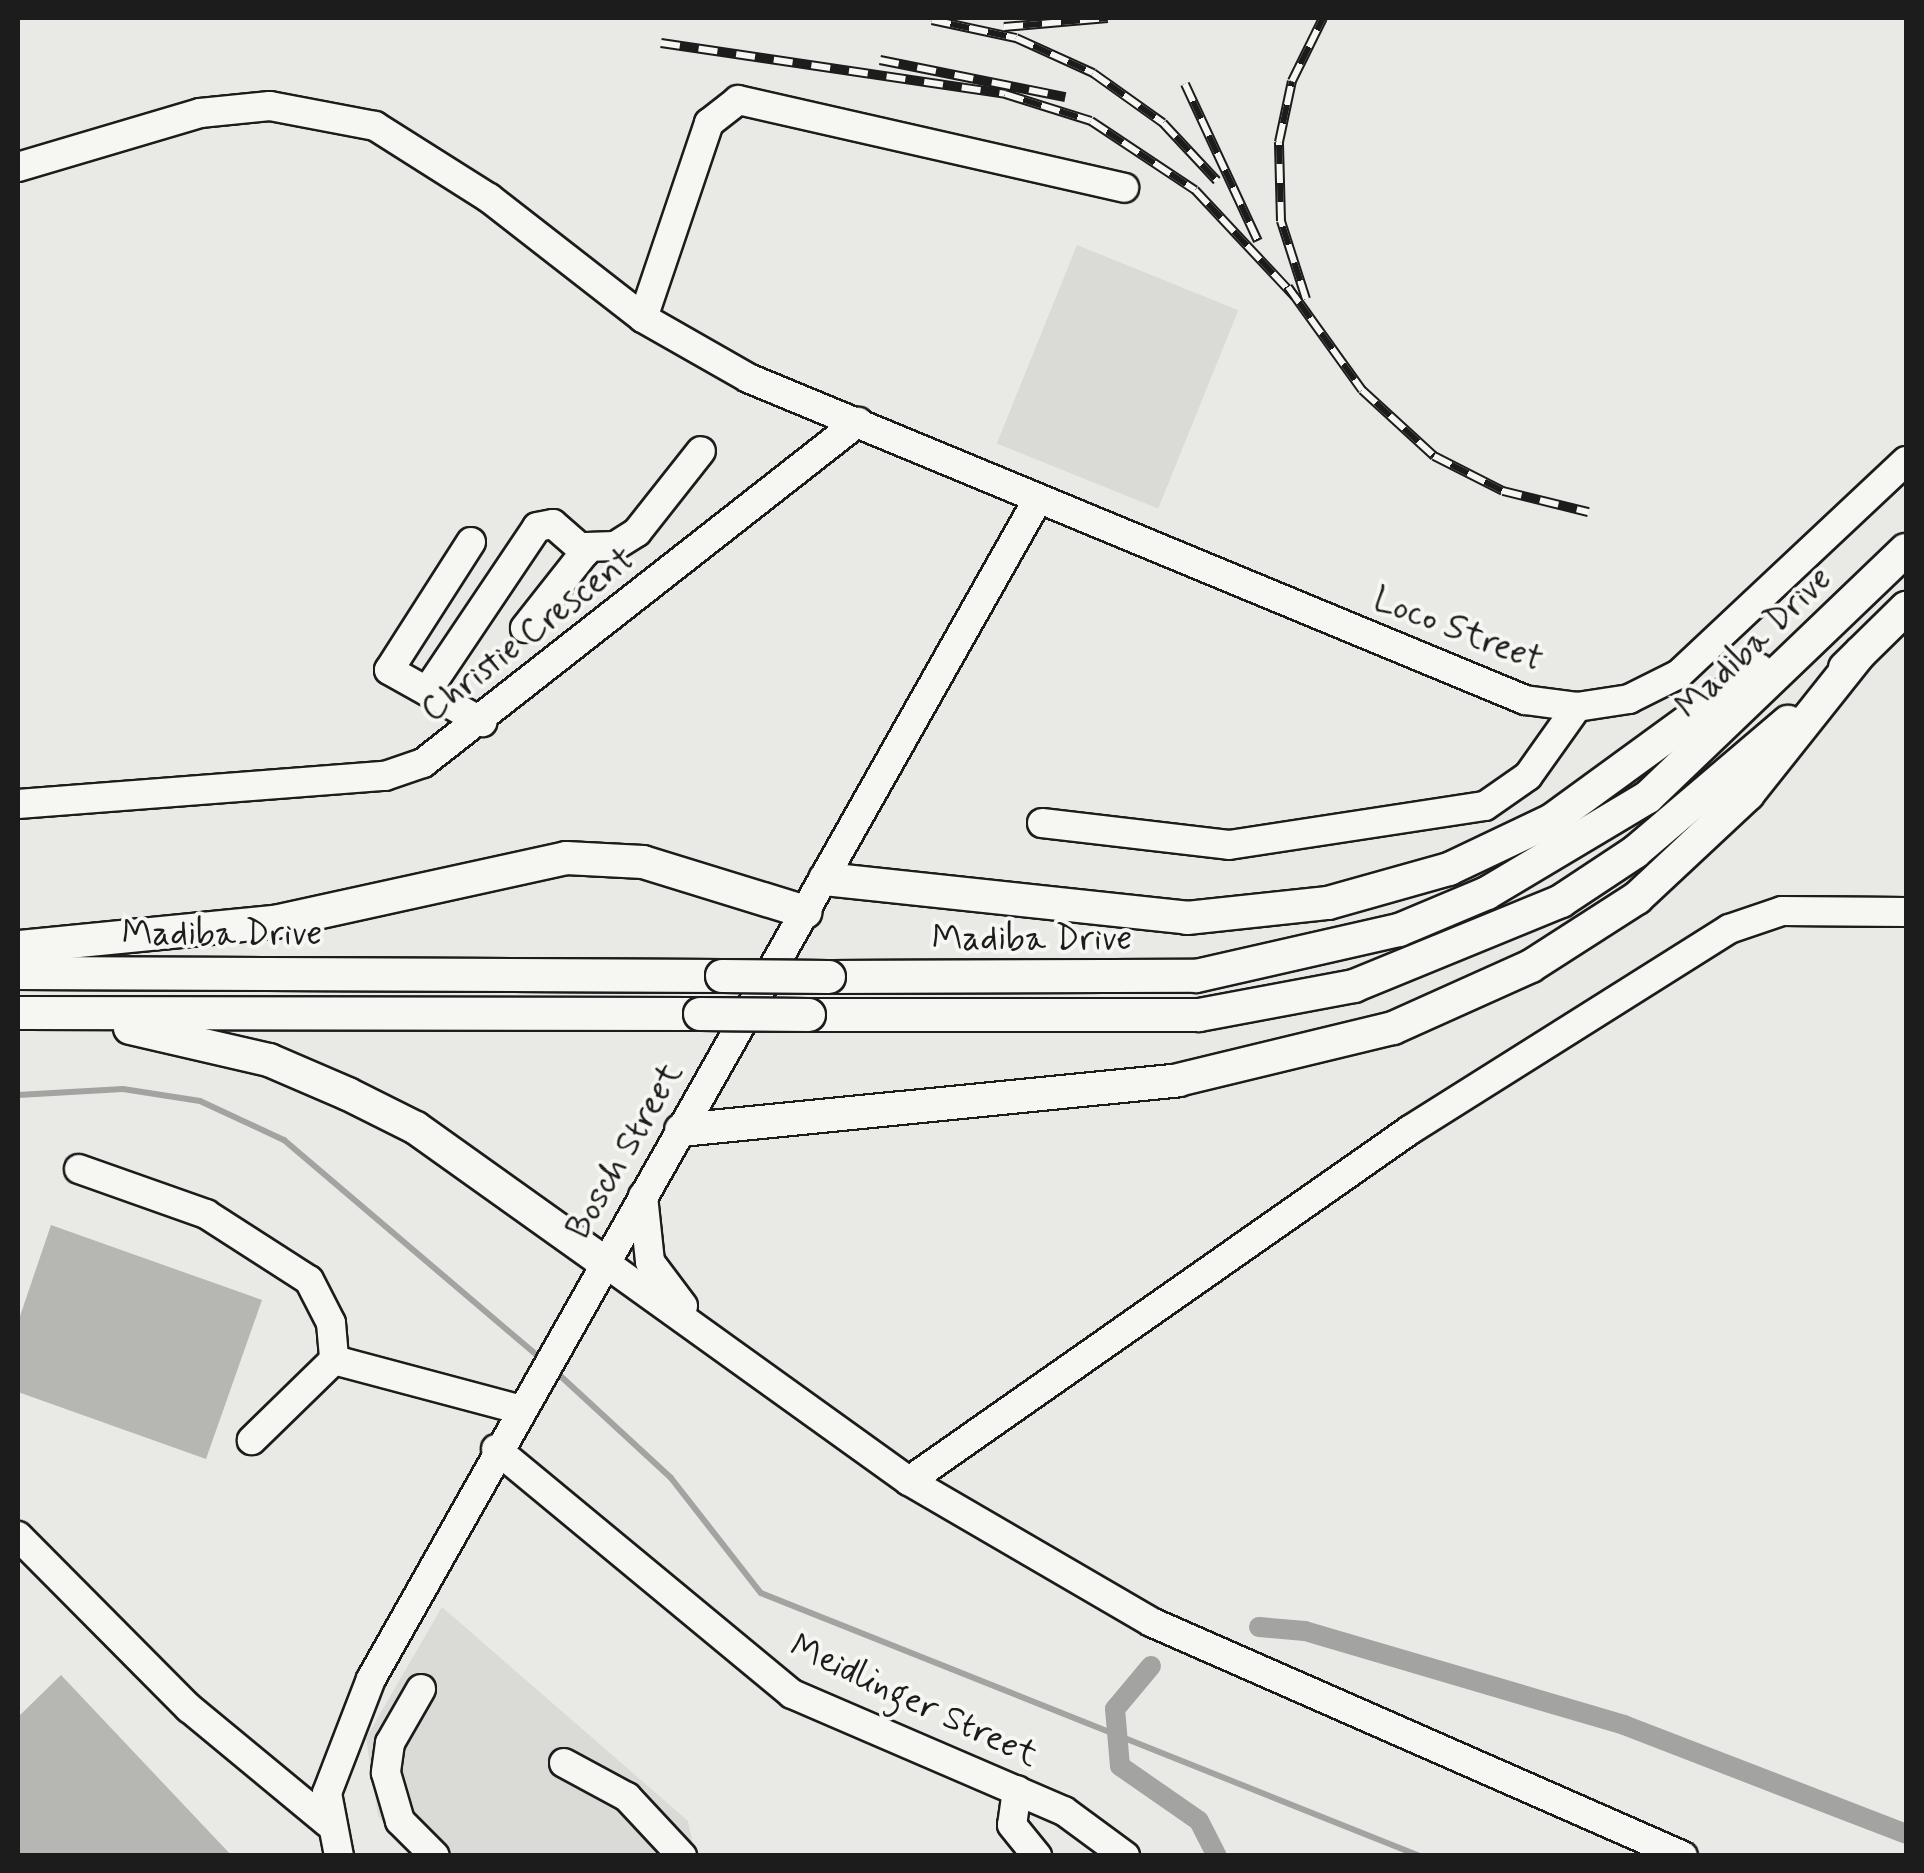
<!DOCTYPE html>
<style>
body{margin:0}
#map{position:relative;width:1924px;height:1873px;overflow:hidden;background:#e9e9e5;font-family:Mynerve,sans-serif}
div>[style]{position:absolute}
.built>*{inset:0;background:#dadad6;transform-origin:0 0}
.stream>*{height:6px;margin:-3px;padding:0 3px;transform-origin:3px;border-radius:3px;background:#a3a3a1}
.canal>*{height:20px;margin:-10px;padding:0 10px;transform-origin:10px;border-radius:10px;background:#a3a3a1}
.building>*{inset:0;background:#b6b6b3}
.roads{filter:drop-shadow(2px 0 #1c1c1c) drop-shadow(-2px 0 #1c1c1c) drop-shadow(0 2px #1c1c1c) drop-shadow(0 -2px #1c1c1c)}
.minor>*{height:28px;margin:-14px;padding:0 14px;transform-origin:14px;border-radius:14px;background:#f6f6f2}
.major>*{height:32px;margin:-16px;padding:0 16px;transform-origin:16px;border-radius:16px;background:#f6f6f2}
.rail>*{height:10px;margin-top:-5px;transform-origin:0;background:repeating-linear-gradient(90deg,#f6f6f2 0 19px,#1c1c1c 0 38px);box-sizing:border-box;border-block:2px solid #1c1c1c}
.bridges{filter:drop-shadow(2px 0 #1c1c1c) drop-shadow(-2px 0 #1c1c1c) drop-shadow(0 2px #1c1c1c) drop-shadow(0 -2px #1c1c1c)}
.major-bridge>*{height:32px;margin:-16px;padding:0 16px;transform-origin:16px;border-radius:16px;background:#f6f6f2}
span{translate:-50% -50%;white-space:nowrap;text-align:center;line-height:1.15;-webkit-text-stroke:8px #f6f6f2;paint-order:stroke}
.street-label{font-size:35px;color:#1c1c1c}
.frame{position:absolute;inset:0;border:20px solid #1c1c1c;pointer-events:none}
</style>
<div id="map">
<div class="built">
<i style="left:1077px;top:245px;width:174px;height:214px;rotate:22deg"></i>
<i style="clip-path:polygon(442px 1607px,688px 1821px,695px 1855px,412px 1855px,378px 1816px,366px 1738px)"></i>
</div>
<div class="stream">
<i style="left:18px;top:1095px;width:105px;rotate:-3.3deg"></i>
<i style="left:123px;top:1089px;width:78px;rotate:8.9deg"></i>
<i style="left:200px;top:1101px;width:93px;rotate:24.9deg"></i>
<i style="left:284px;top:1140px;width:338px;rotate:40.4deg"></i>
<i style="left:554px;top:1370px;width:159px;rotate:42.7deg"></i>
<i style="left:671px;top:1478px;width:146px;rotate:52deg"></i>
<i style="left:761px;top:1593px;width:710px;rotate:21.76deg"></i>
</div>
<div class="canal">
<i style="left:1259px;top:1627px;width:46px;rotate:5deg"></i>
<i style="left:1305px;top:1631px;width:333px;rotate:16.4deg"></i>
<i style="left:1624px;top:1725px;width:302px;rotate:21.1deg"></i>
<i style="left:1151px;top:1666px;width:56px;rotate:129.9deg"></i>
<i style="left:1115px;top:1709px;width:57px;rotate:85deg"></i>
<i style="left:1120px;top:1766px;width:96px;rotate:34.8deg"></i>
<i style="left:1199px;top:1821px;width:39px;rotate:63deg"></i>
</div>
<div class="building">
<i style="clip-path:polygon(51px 1225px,262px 1300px,206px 1459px,18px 1392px,18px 1322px)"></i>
<i style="clip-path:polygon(61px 1675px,232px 1856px,18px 1856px,18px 1717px)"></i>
</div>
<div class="roads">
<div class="minor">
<i style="left:18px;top:167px;width:190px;rotate:-16.5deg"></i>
<i style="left:200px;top:113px;width:70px;rotate:-5.7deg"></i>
<i style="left:270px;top:106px;width:107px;rotate:10.8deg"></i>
<i style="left:375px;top:126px;width:135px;rotate:32.3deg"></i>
<i style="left:489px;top:198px;width:195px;rotate:37.9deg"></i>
<i style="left:643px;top:318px;width:121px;rotate:29.7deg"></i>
<i style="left:748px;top:378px;width:841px;rotate:22.51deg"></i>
<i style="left:1525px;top:700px;width:52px;rotate:7.7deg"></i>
<i style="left:1577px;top:707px;width:53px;rotate:-8.7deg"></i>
<i style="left:1629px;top:699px;width:56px;rotate:-26.6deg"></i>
<i style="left:1679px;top:674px;width:311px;rotate:-43.2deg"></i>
<i style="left:643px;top:318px;width:206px;rotate:-71.3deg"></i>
<i style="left:709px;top:123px;width:37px;rotate:-38deg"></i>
<i style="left:738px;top:100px;width:396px;rotate:12.8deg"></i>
<i style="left:471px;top:542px;width:152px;rotate:122.6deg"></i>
<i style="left:389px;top:670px;width:107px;rotate:29.2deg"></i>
<i style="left:586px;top:547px;width:29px;rotate:-2deg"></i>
<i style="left:615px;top:546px;width:26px;rotate:-32deg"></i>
<i style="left:637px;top:532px;width:103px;rotate:-51.7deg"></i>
<i style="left:427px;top:691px;width:197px;rotate:-56.1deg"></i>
<i style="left:537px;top:527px;width:16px;rotate:-11deg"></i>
<i style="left:553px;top:524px;width:43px;rotate:41.2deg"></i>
<i style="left:585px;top:552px;width:97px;rotate:128.3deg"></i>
<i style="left:18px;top:804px;width:368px;rotate:-4.4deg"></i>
<i style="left:385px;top:776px;width:40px;rotate:-18.9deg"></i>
<i style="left:423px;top:763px;width:553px;rotate:-38.09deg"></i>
<i style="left:1042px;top:823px;width:188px;rotate:6.7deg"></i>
<i style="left:1229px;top:845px;width:259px;rotate:-8.7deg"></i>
<i style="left:1485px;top:806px;width:52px;rotate:-34.9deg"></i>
<i style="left:1528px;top:776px;width:85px;rotate:-54.6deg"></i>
<i style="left:79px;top:1169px;width:135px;rotate:19.5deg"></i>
<i style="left:206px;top:1214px;width:122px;rotate:32.7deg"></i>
<i style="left:309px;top:1280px;width:48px;rotate:62.9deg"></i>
<i style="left:331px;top:1323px;width:37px;rotate:85deg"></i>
<i style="left:334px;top:1360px;width:115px;rotate:135.7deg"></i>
<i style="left:643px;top:1196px;width:66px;rotate:83.9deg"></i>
<i style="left:650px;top:1262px;width:55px;rotate:53.1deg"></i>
<i style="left:604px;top:1262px;width:375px;rotate:35.7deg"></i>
<i style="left:909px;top:1481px;width:280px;rotate:30.2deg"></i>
<i style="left:1151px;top:1622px;width:581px;rotate:23.74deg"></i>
<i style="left:334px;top:1360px;width:190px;rotate:14.9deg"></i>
<i style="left:496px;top:1449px;width:384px;rotate:39.6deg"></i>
<i style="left:792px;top:1694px;width:296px;rotate:23.3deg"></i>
<i style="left:1064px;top:1811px;width:76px;rotate:36.4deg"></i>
<i style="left:909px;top:1481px;width:612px;rotate:-35.02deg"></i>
<i style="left:1410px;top:1130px;width:377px;rotate:-32.2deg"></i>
<i style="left:1729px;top:929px;width:56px;rotate:-18.8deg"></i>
<i style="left:1782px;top:911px;width:124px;rotate:0.5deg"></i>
<i style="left:18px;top:1536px;width:243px;rotate:45.2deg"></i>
<i style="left:189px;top:1708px;width:180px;rotate:39.6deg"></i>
<i style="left:421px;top:1689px;width:62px;rotate:119.9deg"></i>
<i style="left:390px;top:1743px;width:30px;rotate:98deg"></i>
<i style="left:386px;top:1773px;width:50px;rotate:73.7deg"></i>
<i style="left:400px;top:1821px;width:49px;rotate:45deg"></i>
<i style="left:564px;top:1763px;width:72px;rotate:28.4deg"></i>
<i style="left:627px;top:1797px;width:81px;rotate:47deg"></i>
<i style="left:1017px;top:1790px;width:35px;rotate:98deg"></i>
<i style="left:1012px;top:1825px;width:40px;rotate:51deg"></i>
<i style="left:339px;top:1856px;width:64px;rotate:-100.8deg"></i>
<i style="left:327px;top:1793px;width:122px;rotate:-68.9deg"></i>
<i style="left:371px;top:1679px;width:1355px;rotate:-60.52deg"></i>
</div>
<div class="major">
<i style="left:1845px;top:668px;width:86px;rotate:-44.5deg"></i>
<i style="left:825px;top:879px;width:364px;rotate:6.1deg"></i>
<i style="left:1187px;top:918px;width:142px;rotate:-6.1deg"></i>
<i style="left:1328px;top:903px;width:126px;rotate:-15.7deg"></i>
<i style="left:1449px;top:869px;width:114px;rotate:-25.4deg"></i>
<i style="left:1552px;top:820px;width:255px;rotate:-36.1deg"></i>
<i style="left:18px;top:947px;width:258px;rotate:-5.6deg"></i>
<i style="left:275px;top:922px;width:298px;rotate:-12.4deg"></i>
<i style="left:566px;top:858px;width:77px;rotate:3deg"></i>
<i style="left:643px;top:862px;width:170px;rotate:17.1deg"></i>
<i style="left:18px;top:973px;width:704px;rotate:0.24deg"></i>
<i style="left:829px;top:977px;width:367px;rotate:-0.2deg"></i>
<i style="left:1196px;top:976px;width:208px;rotate:-12.8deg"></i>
<i style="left:1399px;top:930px;width:95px;rotate:-22.8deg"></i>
<i style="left:1487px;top:893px;width:187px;rotate:-30.8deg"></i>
<i style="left:1648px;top:797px;width:357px;rotate:-43.8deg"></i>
<i style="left:18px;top:1013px;width:682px;rotate:0.08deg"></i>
<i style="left:809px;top:1015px;width:390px"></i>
<i style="left:1199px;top:1015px;width:158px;rotate:-10.6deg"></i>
<i style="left:1354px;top:986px;width:224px;rotate:-22.3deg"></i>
<i style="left:1561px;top:901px;width:89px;rotate:-33.5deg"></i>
<i style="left:1635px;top:852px;width:201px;rotate:-40.4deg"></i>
<i style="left:130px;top:1028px;width:143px;rotate:13deg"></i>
<i style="left:269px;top:1060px;width:86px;rotate:23.3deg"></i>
<i style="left:348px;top:1094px;width:76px;rotate:26.6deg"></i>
<i style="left:416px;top:1128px;width:231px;rotate:35.5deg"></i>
<i style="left:681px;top:1130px;width:500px;rotate:-5.7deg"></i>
<i style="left:1178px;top:1080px;width:221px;rotate:-13.6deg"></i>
<i style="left:1393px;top:1028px;width:151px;rotate:-24.2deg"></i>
<i style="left:1531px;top:966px;width:126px;rotate:-32.7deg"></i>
<i style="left:1637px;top:898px;width:152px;rotate:-43.1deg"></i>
<i style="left:1748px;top:794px;width:180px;rotate:-51.5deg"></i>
</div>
</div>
<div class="rail">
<i style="left:932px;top:20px;width:86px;rotate:12.1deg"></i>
<i style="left:1016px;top:38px;width:85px;rotate:24.4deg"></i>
<i style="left:1093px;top:73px;width:86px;rotate:35.5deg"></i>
<i style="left:1163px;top:123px;width:79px;rotate:47deg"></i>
<i style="left:1004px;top:27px;width:104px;rotate:-4.9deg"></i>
<i style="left:661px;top:43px;width:348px;rotate:8.4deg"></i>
<i style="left:1005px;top:94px;width:90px;rotate:17.4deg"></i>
<i style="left:1091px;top:121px;width:125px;rotate:33.6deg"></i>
<i style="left:1195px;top:190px;width:146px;rotate:46.9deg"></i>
<i style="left:880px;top:60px;width:189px;rotate:11.3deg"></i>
<i style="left:1185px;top:84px;width:173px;rotate:65.1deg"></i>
<i style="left:1288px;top:287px;width:127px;rotate:54.3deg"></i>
<i style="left:1362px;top:390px;width:98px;rotate:42.5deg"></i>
<i style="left:1434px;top:456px;width:77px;rotate:26.9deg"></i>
<i style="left:1503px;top:491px;width:88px;rotate:13.9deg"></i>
<i style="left:1306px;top:299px;width:82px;rotate:-107.8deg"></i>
<i style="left:1281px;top:221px;width:79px;rotate:-91.5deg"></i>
<i style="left:1279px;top:142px;width:62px;rotate:-78deg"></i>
<i style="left:1292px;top:81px;width:70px;rotate:-63.8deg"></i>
</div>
<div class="bridges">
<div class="major-bridge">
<i style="left:722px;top:976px;width:107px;rotate:0.5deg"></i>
<i style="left:700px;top:1014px;width:109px;rotate:0.5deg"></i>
</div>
</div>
<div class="street-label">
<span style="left:1458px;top:630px;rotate:21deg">Loco Street</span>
<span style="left:528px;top:635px;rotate:-38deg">Christie Crescent</span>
<span style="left:1754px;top:643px;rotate:-44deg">Madiba Drive</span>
<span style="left:222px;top:934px">Madiba Drive</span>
<span style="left:1032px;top:939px">Madiba Drive</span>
<span style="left:625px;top:1151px;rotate:-60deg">Bosch Street</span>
<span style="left:914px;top:1701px;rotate:25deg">Meidlinger Street</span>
</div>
<div class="frame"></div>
</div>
